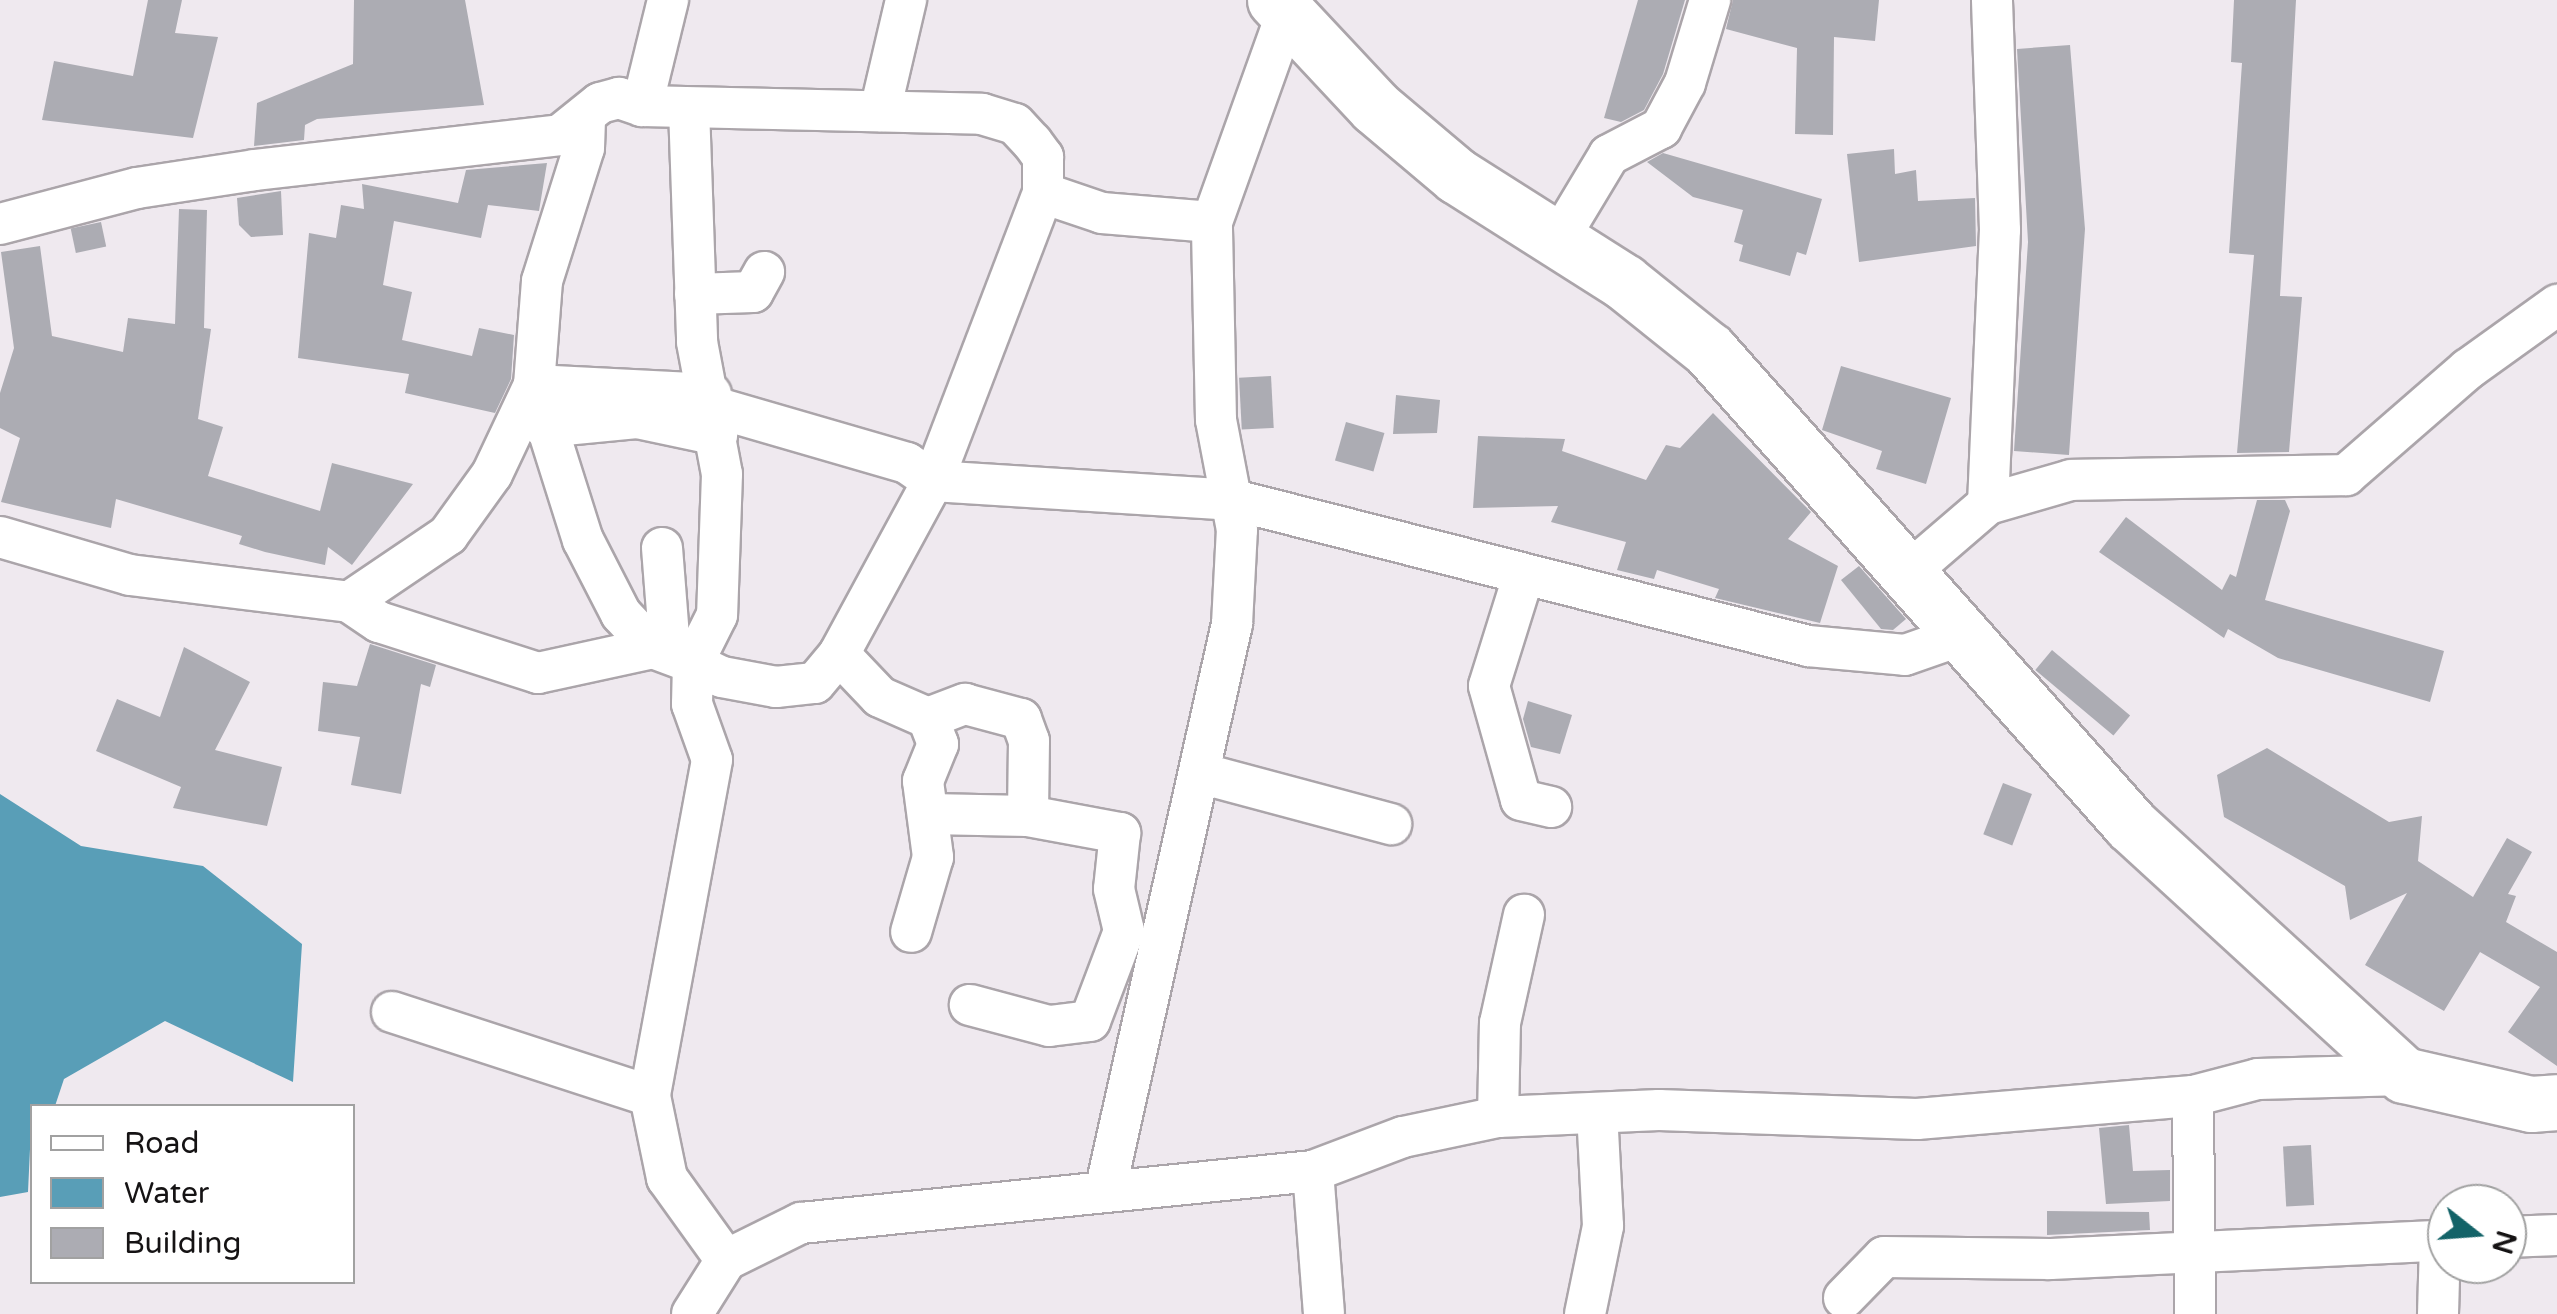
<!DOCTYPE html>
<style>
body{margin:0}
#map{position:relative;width:2557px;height:1314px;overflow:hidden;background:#efe9ef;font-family:"Varela Round",sans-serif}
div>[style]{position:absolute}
.water>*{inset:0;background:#599eb7}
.building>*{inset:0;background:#acacb3;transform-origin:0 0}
.roads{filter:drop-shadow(2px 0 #aba5aa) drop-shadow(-2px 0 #aba5aa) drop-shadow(0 2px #aba5aa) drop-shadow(0 -2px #aba5aa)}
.minor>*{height:40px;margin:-20px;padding:0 20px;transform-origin:20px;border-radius:20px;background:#fff}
.secondary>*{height:55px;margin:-27.5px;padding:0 27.5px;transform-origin:27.5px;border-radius:27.5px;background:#fff}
span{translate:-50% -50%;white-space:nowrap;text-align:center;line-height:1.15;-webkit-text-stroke:9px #fff;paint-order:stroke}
.legend{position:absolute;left:30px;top:1104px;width:325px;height:180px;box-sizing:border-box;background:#fff;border:2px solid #a1a1a1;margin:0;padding:12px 18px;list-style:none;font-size:30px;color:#151314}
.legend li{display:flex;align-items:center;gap:20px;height:50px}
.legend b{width:50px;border:2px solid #a1a1a1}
.north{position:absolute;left:2427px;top:1184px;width:100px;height:100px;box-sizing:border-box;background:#fff;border:2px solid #a1a1a1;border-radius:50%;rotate:107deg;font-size:28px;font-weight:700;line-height:40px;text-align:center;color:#151314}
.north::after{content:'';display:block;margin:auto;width:35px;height:45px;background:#136368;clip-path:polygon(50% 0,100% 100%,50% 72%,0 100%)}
</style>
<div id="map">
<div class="water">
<i style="clip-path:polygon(0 794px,81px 846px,203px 866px,302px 944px,293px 1082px,165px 1021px,64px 1079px,55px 1106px,32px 1106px,28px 1192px,0 1197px)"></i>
</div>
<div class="building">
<i style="clip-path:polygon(148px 0,182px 0,175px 33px,218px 37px,193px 138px,42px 120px,54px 61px,133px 76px)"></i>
<i style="clip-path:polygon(354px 0,465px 0,484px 105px,317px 119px,305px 125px,304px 140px,254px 146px,257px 103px,353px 64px)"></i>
<i style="clip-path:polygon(1638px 0,1685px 0,1663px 74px,1644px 110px,1621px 122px,1604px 118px)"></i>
<i style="clip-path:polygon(1733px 0,1879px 0,1875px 41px,1834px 37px,1833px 135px,1795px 134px,1797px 48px,1726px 29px)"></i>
<i style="clip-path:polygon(2234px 0,2296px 0,2280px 296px,2302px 297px,2289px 452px,2237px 453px,2254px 255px,2229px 253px,2242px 63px,2231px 62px)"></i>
<i style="clip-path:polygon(2070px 45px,2085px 229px,2069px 455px,2014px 451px,2028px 242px,2017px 49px)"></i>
<i style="clip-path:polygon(1894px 149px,1895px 174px,1916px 170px,1918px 201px,1975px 198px,1976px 246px,1859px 262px,1847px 154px)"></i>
<i style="clip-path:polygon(1663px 153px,1822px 199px,1806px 255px,1797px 252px,1790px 276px,1739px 261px,1743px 245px,1734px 242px,1743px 210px,1693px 197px,1647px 162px)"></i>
<i style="clip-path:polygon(547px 163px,539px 211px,488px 205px,481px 238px,394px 221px,383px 285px,412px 292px,402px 340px,472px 356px,479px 328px,514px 335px,511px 379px,495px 413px,405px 393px,409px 374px,298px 358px,309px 233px,336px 238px,341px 205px,364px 209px,362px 184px,458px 203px,466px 170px)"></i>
<i style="clip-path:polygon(281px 191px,283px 235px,251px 237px,239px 225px,237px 198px)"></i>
<i style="clip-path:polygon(179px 209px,207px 210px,204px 328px,211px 329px,198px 419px,223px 427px,208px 476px,320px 511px,332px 463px,413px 484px,352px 565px,328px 547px,325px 565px,265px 552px,239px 544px,242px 536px,116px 499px,111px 528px,1px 502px,20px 438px,0 428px,0 393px,14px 348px,1px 252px,40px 246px,52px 336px,123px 352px,128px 318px,175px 324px)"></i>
<i style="left:101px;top:222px;width:25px;height:31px;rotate:78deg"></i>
<i style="clip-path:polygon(1841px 366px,1951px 398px,1926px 484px,1876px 469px,1882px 451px,1822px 430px)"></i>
<i style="left:1271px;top:376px;width:52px;height:32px;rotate:87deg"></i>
<i style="clip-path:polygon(1396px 395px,1440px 400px,1437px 433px,1393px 434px)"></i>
<i style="clip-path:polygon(1713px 413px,1811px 512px,1788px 539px,1838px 566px,1820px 623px,1715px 598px,1719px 589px,1657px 570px,1654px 579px,1617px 570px,1626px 542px,1551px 522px,1558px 506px,1473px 508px,1478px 436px,1565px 439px,1562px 451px,1646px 480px,1666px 445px,1680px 448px)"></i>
<i style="left:1346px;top:422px;width:40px;height:40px;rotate:16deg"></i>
<i style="clip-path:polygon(2257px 500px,2285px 500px,2290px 511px,2265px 600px,2444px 651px,2430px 702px,2278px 658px,2228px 629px,2224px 638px,2099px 552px,2126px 517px,2222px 590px,2230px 574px,2236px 577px)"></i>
<i style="clip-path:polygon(1859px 566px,1906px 619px,1893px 630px,1881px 629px,1841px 580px)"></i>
<i style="clip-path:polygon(370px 644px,436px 665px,430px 687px,421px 684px,401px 794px,351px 785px,360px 737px,318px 731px,323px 682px,357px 686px)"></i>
<i style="clip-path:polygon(184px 647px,250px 682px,215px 750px,282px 767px,267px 826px,173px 808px,181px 787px,96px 751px,117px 699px,160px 717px)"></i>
<i style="left:2052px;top:650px;width:102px;height:26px;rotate:40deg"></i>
<i style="clip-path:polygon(1528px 701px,1572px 715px,1560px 754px,1531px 747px,1523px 719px)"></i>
<i style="clip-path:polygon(2267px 748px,2389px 822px,2422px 816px,2418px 861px,2473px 897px,2507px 838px,2532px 852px,2508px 894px,2516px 896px,2506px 922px,2557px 952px,2557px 1066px,2508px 1032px,2540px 987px,2480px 952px,2444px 1011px,2365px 965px,2407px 893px,2350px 920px,2345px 886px,2224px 817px,2217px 775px)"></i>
<i style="left:2003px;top:783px;width:31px;height:55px;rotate:21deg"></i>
<i style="clip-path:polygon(2129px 1125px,2133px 1171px,2170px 1170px,2170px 1201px,2106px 1204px,2099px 1128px)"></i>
<i style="left:2311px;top:1145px;width:60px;height:28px;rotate:87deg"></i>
<i style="clip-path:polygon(2047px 1211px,2149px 1212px,2150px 1230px,2047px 1235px)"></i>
</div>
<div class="roads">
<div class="minor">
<i style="left:642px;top:106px;width:109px;rotate:-76.2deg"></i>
<i style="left:689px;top:108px;width:234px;rotate:88deg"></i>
<i style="left:697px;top:342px;width:134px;rotate:79.3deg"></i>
<i style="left:722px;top:474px;width:141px;rotate:92deg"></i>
<i style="left:717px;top:615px;width:54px;rotate:116.6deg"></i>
<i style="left:693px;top:663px;width:32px;rotate:26deg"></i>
<i style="left:722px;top:677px;width:55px;rotate:10.5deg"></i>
<i style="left:776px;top:687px;width:39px;rotate:-6deg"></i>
<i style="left:815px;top:683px;width:38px;rotate:-50deg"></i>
<i style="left:839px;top:654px;width:197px;rotate:-61.5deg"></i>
<i style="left:933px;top:481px;width:308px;rotate:-69.1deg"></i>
<i style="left:1043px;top:193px;width:62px;rotate:18.7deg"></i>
<i style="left:1102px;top:213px;width:110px;rotate:4.7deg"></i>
<i style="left:880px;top:111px;width:114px;rotate:-76.8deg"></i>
<i style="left:0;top:224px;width:142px;rotate:-14.7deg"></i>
<i style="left:137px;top:188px;width:118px;rotate:-8.7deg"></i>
<i style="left:254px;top:170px;width:308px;rotate:-6.5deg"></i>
<i style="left:560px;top:135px;width:51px;rotate:-38.7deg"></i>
<i style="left:600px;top:103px;width:20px;rotate:-15deg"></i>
<i style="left:619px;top:98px;width:24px;rotate:19deg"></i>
<i style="left:642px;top:106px;width:340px;rotate:1.3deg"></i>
<i style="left:982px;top:114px;width:34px;rotate:17deg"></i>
<i style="left:1015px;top:124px;width:25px;rotate:47deg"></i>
<i style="left:1032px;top:142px;width:19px;rotate:54deg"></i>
<i style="left:1043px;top:157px;width:36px;rotate:90deg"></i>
<i style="left:1558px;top:240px;width:99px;rotate:-59deg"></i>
<i style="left:1609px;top:155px;width:59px;rotate:-27.4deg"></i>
<i style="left:1661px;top:128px;width:51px;rotate:-61.9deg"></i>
<i style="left:1685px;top:83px;width:87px;rotate:-73.2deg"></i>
<i style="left:695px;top:294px;width:58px;rotate:-2deg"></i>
<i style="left:753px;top:292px;width:23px;rotate:-61deg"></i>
<i style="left:711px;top:394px;width:177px;rotate:-177.1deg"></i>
<i style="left:534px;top:385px;width:163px;rotate:72.5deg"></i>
<i style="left:583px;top:540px;width:83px;rotate:62.8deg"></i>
<i style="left:621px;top:614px;width:47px;rotate:46.7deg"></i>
<i style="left:653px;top:648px;width:43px;rotate:20.6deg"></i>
<i style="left:693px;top:663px;width:41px;rotate:91.4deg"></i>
<i style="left:692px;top:704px;width:59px;rotate:70.3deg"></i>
<i style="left:712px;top:760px;width:342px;rotate:100.5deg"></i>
<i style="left:650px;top:1096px;width:84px;rotate:78.3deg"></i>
<i style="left:667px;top:1178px;width:101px;rotate:54.3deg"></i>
<i style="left:714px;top:407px;width:201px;rotate:16.2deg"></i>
<i style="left:907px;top:463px;width:32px;rotate:35deg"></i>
<i style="left:933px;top:481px;width:302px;rotate:3.6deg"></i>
<i style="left:1234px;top:500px;width:592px;rotate:14.27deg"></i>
<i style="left:1808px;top:646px;width:97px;rotate:5.3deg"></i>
<i style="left:1905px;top:655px;width:57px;rotate:-19.4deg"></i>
<i style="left:544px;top:427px;width:93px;rotate:-5.5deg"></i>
<i style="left:637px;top:418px;width:82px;rotate:12deg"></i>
<i style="left:1988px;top:504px;width:274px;rotate:-87.5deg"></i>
<i style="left:2000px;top:230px;width:230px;rotate:-92deg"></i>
<i style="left:0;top:537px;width:135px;rotate:16.3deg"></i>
<i style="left:130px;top:575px;width:221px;rotate:7deg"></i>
<i style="left:349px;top:602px;width:120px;rotate:-34.1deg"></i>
<i style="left:448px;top:535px;width:75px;rotate:-54.2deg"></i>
<i style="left:492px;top:474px;width:98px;rotate:-64.7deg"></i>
<i style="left:534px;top:385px;width:104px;rotate:-85.6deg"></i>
<i style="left:542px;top:281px;width:139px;rotate:-72.5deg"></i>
<i style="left:584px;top:148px;width:30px;rotate:-88deg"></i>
<i style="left:662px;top:548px;width:102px;rotate:85.5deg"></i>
<i style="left:1910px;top:571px;width:103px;rotate:-40.7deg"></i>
<i style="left:1988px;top:504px;width:86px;rotate:-16.1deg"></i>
<i style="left:2071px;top:480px;width:275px;rotate:-1deg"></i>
<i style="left:2346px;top:475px;width:162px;rotate:-41deg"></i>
<i style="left:2468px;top:369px;width:110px;rotate:-35.7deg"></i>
<i style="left:1524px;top:574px;width:117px;rotate:107.4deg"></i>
<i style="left:1489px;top:686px;width:118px;rotate:74.3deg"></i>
<i style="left:1521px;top:800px;width:31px;rotate:13deg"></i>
<i style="left:349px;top:602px;width:36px;rotate:34deg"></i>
<i style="left:379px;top:622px;width:167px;rotate:17.8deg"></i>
<i style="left:538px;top:673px;width:118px;rotate:-12.3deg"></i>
<i style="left:839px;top:654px;width:59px;rotate:46.4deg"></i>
<i style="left:880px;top:697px;width:52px;rotate:23.6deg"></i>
<i style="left:928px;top:718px;width:28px;rotate:69deg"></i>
<i style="left:938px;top:744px;width:40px;rotate:112deg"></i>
<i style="left:923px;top:781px;width:77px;rotate:82.5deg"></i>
<i style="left:933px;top:857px;width:78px;rotate:106.3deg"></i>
<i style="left:928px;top:718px;width:40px;rotate:-21deg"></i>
<i style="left:965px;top:704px;width:58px;rotate:15deg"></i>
<i style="left:1021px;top:719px;width:23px;rotate:70deg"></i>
<i style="left:1029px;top:741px;width:75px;rotate:90.8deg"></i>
<i style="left:1200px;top:773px;width:198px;rotate:15deg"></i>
<i style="left:930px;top:814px;width:98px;rotate:1.2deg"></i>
<i style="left:1028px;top:816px;width:94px;rotate:10.5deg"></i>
<i style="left:1120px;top:833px;width:56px;rotate:96.1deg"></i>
<i style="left:1114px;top:889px;width:43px;rotate:76.6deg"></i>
<i style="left:1124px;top:931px;width:96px;rotate:110.7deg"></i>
<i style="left:1090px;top:1021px;width:41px;rotate:173deg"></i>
<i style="left:1049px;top:1026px;width:82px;rotate:-165.1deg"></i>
<i style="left:392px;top:1012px;width:271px;rotate:18deg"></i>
<i style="left:2193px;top:1096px;width:218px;rotate:89.5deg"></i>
<i style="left:1498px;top:1117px;width:94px;rotate:-88.8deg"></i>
<i style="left:1500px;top:1023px;width:111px;rotate:-77.5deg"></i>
<i style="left:1313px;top:1171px;width:143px;rotate:85.6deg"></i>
<i style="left:1106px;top:1187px;width:577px;rotate:-77.39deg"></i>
<i style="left:1232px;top:624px;width:94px;rotate:-87deg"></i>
<i style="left:1237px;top:530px;width:112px;rotate:-100.8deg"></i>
<i style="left:1216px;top:420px;width:198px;rotate:-91.2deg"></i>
<i style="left:1212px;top:222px;width:222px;rotate:-70.3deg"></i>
<i style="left:2507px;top:1237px;width:50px;rotate:-2.3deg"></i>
<i style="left:1844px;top:1298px;width:57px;rotate:-45.7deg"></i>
<i style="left:1884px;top:1257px;width:166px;rotate:0.7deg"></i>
<i style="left:2050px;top:1259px;width:397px;rotate:-2.7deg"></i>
<i style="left:692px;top:1314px;width:64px;rotate:-57.8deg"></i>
<i style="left:726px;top:1260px;width:84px;rotate:-26.3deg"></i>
<i style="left:801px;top:1223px;width:515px;rotate:-5.8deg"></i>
<i style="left:1313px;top:1171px;width:96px;rotate:-20.7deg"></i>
<i style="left:1403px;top:1137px;width:97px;rotate:-11.9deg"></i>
<i style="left:1498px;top:1117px;width:161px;rotate:-2.5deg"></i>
<i style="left:1659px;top:1110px;width:258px;rotate:2deg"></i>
<i style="left:1917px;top:1119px;width:277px;rotate:-4.8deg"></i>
<i style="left:2193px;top:1096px;width:67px;rotate:-14.7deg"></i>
<i style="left:2258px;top:1079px;width:146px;rotate:-1.6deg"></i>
<i style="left:1585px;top:1314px;width:90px;rotate:-78.4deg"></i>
<i style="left:1603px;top:1226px;width:113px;rotate:-93deg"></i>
<i style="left:2438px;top:1314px;width:73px;rotate:-88.4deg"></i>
</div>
<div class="secondary">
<i style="left:1275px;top:0;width:146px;rotate:46.9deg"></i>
<i style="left:1375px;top:107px;width:107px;rotate:40.1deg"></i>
<i style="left:1457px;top:176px;width:198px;rotate:32.4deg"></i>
<i style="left:1624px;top:282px;width:109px;rotate:38.7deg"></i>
<i style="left:1709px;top:350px;width:635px;rotate:48.38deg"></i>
<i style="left:2131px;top:825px;width:370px;rotate:42.5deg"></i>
<i style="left:2404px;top:1075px;width:130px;rotate:12.9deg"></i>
<i style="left:2531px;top:1104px;width:26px;rotate:-4deg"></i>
</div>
</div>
<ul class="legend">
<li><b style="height:12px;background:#fff"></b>Road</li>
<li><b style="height:28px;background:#599eb7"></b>Water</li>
<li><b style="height:28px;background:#acacb3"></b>Building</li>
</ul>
<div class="north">N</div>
</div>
